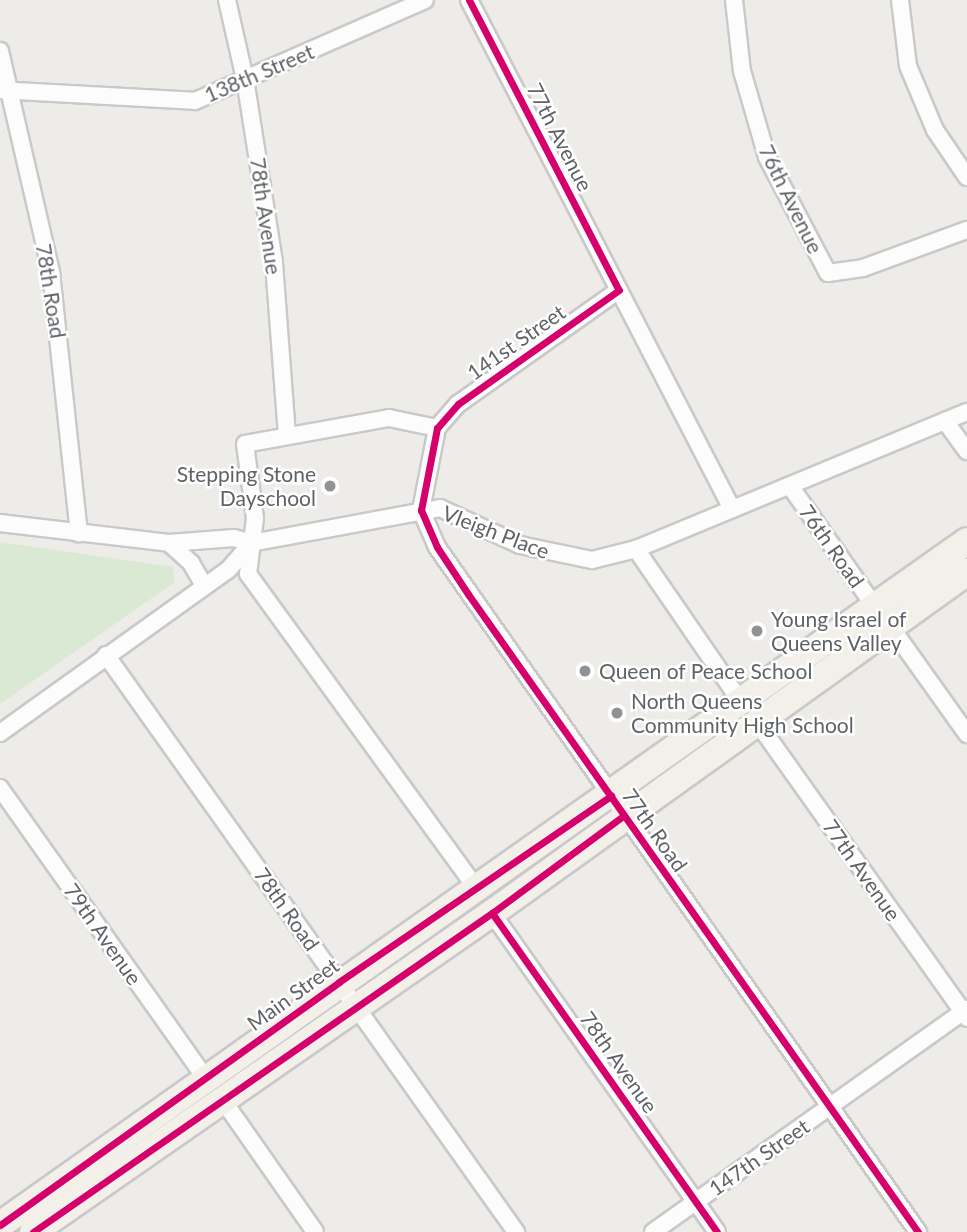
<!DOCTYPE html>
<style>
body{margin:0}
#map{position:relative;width:967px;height:1232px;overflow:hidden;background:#eeece8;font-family:Lato,sans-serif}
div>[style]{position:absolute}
.green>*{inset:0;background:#d9e9d4}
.roads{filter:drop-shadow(2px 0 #cac9c9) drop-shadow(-2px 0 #cac9c9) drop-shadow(0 2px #cac9c9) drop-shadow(0 -2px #cac9c9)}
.minor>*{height:16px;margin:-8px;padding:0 8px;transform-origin:8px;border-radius:8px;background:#fcfcfc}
.primary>*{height:26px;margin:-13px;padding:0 13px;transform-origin:13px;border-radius:13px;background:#f3f0e9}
.cycleway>*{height:7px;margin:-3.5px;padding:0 3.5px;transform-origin:3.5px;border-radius:3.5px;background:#d6006c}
.dots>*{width:19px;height:19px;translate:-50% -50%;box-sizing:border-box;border:4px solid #fff;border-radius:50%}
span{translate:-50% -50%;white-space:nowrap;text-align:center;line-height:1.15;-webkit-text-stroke:5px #fff;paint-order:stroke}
.street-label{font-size:21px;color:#5e6367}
.poi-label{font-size:21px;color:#5e6367}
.right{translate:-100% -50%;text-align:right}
.left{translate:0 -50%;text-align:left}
</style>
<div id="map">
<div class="green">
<i style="clip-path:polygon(0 542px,173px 567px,175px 582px,0 704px)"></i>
</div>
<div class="roads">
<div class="minor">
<i style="left:227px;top:0;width:81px;rotate:77.2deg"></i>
<i style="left:245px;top:79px;width:186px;rotate:81deg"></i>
<i style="left:274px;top:263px;width:171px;rotate:85.7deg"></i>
<i style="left:469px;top:0;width:573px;rotate:62.67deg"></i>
<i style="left:734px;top:0;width:71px;rotate:83.6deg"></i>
<i style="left:742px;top:71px;width:90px;rotate:73.8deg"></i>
<i style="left:767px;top:157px;width:131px;rotate:62.3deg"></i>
<i style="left:828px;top:273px;width:35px;rotate:-8deg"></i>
<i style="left:863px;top:268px;width:111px;rotate:-20.1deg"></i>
<i style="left:900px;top:0;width:66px;rotate:83.1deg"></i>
<i style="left:908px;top:66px;width:69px;rotate:67.1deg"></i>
<i style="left:935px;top:130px;width:57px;rotate:55.8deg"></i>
<i style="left:0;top:51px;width:227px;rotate:77deg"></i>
<i style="left:51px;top:272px;width:263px;rotate:83.9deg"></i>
<i style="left:0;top:90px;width:195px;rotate:3.2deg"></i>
<i style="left:195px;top:101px;width:251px;rotate:-23.7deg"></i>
<i style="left:945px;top:421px;width:37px;rotate:54deg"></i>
<i style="left:437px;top:428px;width:84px;rotate:101deg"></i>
<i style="left:421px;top:510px;width:40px;rotate:66.6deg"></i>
<i style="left:437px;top:547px;width:837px;rotate:54.92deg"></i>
<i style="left:437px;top:428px;width:49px;rotate:-168.2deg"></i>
<i style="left:389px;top:418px;width:146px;rotate:169.8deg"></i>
<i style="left:245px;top:444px;width:75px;rotate:82.3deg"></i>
<i style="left:255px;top:518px;width:56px;rotate:97.1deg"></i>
<i style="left:248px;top:574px;width:388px;rotate:54deg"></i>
<i style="left:437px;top:428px;width:32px;rotate:-49deg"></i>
<i style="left:458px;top:404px;width:197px;rotate:-35.3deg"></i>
<i style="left:790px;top:486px;width:148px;rotate:54.9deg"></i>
<i style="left:0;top:523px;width:170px;rotate:6.7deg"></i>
<i style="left:169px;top:543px;width:65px;rotate:-4.4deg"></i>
<i style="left:234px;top:538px;width:18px;rotate:16deg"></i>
<i style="left:251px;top:543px;width:192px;rotate:-10.5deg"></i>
<i style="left:440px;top:508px;width:88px;rotate:24.8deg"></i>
<i style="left:520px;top:545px;width:74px;rotate:11.8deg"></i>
<i style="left:592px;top:560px;width:45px;rotate:-14deg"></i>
<i style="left:636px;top:549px;width:358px;rotate:-22.5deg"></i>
<i style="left:169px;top:543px;width:30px;rotate:42deg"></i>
<i style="left:191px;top:563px;width:24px;rotate:60deg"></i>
<i style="left:636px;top:549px;width:186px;rotate:55.5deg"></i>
<i style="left:890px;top:626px;width:133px;rotate:54.5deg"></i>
<i style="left:106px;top:655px;width:708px;rotate:54.6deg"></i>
<i style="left:757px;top:722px;width:363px;rotate:54.6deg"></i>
<i style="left:0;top:733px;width:280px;rotate:-35.6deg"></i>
<i style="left:228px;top:570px;width:32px;rotate:-49deg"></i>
<i style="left:0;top:788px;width:358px;rotate:54.7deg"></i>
<i style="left:492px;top:913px;width:390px;rotate:54.8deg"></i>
<i style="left:222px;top:1099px;width:162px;rotate:55deg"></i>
<i style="left:653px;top:1232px;width:385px;rotate:-35.4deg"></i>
</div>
<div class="primary">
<i style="left:0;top:1225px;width:1184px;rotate:-35.27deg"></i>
<i style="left:33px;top:1232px;width:559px;rotate:-34.8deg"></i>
<i style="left:492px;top:913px;width:585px;rotate:-35.67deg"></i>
</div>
</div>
<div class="cycleway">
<i style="left:469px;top:0;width:326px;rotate:62.7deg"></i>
<i style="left:619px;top:290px;width:197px;rotate:144.7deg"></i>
<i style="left:458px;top:404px;width:32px;rotate:131deg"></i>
<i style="left:437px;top:428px;width:84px;rotate:101deg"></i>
<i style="left:421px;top:510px;width:40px;rotate:66.6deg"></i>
<i style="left:437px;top:547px;width:56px;rotate:56.6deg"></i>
<i style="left:468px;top:594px;width:781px;rotate:54.8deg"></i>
<i style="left:492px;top:913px;width:390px;rotate:54.8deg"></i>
<i style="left:0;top:1225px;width:417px;rotate:-35.6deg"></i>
<i style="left:339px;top:982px;width:330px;rotate:-34.4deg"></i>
<i style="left:33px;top:1232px;width:559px;rotate:-34.8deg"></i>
<i style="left:492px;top:913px;width:163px;rotate:-36.5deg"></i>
</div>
<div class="dots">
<i style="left:330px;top:486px;background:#909394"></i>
<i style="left:757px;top:631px;background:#909394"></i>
<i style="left:585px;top:671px;background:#909394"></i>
<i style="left:617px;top:713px;background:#909394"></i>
</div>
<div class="street-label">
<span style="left:259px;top:73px;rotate:-23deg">138th Street</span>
<span style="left:560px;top:137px;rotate:63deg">77th Avenue</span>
<span style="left:791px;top:199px;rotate:64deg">76th Avenue</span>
<span style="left:266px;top:216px;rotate:82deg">78th Avenue</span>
<span style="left:51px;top:291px;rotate:81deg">78th Road</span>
<span style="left:516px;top:342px;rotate:-35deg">141st Street</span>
<span style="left:496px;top:532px;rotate:21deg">Vleigh Place</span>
<span style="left:832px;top:546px;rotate:55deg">76th Road</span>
<span style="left:655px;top:830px;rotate:55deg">77th Road</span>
<span style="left:862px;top:870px;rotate:55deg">77th Avenue</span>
<span style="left:287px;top:909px;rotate:55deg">78th Road</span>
<span style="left:103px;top:934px;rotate:55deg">79th Avenue</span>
<span style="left:293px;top:994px;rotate:-36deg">Main Street</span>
<span style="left:619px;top:1062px;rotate:55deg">78th Avenue</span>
<span style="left:759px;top:1157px;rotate:-35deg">147th Street</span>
</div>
<div class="poi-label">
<span class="right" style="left:316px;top:486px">Stepping Stone<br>Dayschool</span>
<span class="left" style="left:771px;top:631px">Young Israel of<br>Queens Valley</span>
<span class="left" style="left:599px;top:671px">Queen of Peace School</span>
<span class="left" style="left:631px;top:713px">North Queens<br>Community High School</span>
</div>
</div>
